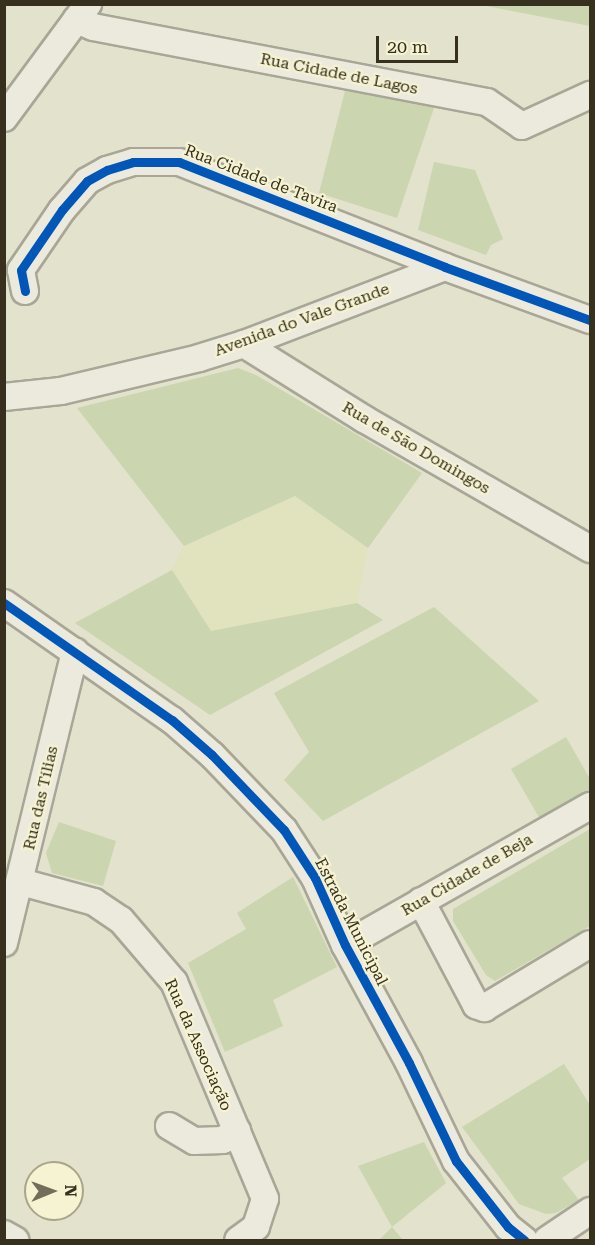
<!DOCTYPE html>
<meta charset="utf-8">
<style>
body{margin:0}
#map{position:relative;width:595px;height:1245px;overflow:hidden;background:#e3e2cc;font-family:"Roboto Serif",serif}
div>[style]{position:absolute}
.farmland>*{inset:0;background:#e0e3bd}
.green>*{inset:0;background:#cbd5af}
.roads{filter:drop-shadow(2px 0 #a8a696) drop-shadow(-2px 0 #a8a696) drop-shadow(0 2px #a8a696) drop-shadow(0 -2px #a8a696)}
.minor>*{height:26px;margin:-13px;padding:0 13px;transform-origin:13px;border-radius:13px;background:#eceadd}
.cycleway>*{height:9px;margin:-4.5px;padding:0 4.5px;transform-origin:4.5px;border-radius:4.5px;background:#0057b8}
span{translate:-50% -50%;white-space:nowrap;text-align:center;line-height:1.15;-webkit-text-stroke:4.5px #f5f3d2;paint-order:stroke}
.street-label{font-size:16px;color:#37301e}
.frame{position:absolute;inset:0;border:6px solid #37301e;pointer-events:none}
.north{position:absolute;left:24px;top:1161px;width:60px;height:60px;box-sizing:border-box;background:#f5f3d2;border:2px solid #a9a58a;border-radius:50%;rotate:89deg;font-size:16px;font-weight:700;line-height:24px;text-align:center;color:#37301e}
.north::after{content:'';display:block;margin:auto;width:21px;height:27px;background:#736e5b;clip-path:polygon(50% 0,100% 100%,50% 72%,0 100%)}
.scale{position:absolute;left:376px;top:36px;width:82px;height:27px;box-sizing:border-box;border:3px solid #37301e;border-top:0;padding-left:8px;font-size:18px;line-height:21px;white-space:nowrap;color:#37301e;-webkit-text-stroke:4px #f5f3d2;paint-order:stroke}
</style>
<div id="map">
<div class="farmland">
<i style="clip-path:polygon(295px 496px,368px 548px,357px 603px,211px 631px,172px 570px,184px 546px)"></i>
</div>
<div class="green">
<i style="clip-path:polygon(481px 5px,590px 5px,590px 26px)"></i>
<i style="clip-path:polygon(345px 91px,435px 105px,397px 218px,319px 193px)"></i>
<i style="clip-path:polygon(434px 162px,475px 170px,503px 239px,491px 245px,486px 255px,418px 230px)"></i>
<i style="clip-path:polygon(238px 368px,256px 375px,422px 473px,368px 548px,295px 496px,184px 546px,77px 408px)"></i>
<i style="clip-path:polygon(172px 570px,211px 631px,357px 603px,383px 620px,210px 715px,75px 623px)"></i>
<i style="clip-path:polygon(434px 607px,539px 701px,323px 821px,284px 780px,309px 752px,274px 693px)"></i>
<i style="clip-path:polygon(566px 737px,590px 779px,590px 790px,540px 819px,511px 769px)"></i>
<i style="clip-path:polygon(59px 822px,116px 841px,103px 886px,52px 873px,46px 853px)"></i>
<i style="clip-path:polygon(590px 829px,590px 926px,495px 981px,486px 975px,453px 921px,453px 909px)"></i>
<i style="clip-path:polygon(293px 877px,337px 967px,273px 1000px,283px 1026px,225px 1052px,188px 963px,246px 929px,237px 913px)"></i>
<i style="clip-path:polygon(564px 1064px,590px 1105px,590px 1159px,562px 1178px,579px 1200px,556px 1213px,546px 1214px,519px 1204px,462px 1127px)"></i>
<i style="clip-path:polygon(424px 1142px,446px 1183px,392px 1227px,403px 1240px,379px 1240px,392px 1227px,358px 1166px)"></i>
</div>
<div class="roads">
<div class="minor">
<i style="left:76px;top:20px;width:18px;rotate:22deg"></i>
<i style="left:93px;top:27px;width:401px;rotate:10.8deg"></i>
<i style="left:487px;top:102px;width:42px;rotate:34.4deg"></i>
<i style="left:522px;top:126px;width:75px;rotate:-24.5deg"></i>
<i style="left:4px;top:118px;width:142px;rotate:-53.6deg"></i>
<i style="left:25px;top:291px;width:21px;rotate:-101deg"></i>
<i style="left:21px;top:270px;width:73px;rotate:-55.7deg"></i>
<i style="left:62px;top:210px;width:38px;rotate:-49deg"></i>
<i style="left:87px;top:181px;width:23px;rotate:-29deg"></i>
<i style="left:107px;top:170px;width:27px;rotate:-17deg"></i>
<i style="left:133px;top:162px;width:46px"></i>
<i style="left:179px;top:162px;width:286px;rotate:21.5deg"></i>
<i style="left:445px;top:267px;width:154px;rotate:20.1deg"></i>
<i style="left:244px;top:344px;width:142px;rotate:32deg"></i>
<i style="left:364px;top:419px;width:261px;rotate:29.9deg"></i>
<i style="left:4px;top:397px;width:57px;rotate:-6deg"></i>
<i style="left:61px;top:391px;width:142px;rotate:-13.4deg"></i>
<i style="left:199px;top:358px;width:47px;rotate:-17.3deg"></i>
<i style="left:244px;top:344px;width:215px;rotate:-21deg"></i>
<i style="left:4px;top:603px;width:205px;rotate:34.9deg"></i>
<i style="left:172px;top:720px;width:53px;rotate:41.2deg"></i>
<i style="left:212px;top:755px;width:104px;rotate:46.2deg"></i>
<i style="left:284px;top:830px;width:57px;rotate:57.1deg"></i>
<i style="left:315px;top:878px;width:73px;rotate:65.9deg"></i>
<i style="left:345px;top:945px;width:134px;rotate:61.5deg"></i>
<i style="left:409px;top:1063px;width:109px;rotate:64.4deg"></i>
<i style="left:456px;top:1161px;width:84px;rotate:51.8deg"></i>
<i style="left:508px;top:1227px;width:21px;rotate:39deg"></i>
<i style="left:21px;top:882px;width:76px;rotate:15.3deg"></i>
<i style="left:94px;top:902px;width:32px;rotate:34deg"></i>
<i style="left:121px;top:920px;width:82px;rotate:49.5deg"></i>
<i style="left:174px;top:982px;width:235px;rotate:67.2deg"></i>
<i style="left:265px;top:1199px;width:29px;rotate:108deg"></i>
<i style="left:256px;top:1227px;width:22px;rotate:144deg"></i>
<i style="left:421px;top:901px;width:118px;rotate:62.1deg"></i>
<i style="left:476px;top:1005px;width:9px;rotate:21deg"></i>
<i style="left:484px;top:1008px;width:124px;rotate:-31.1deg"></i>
<i style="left:4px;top:943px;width:300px;rotate:-76.3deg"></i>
<i style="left:345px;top:945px;width:282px;rotate:-29.6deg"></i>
<i style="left:169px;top:1126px;width:29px;rotate:31deg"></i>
<i style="left:194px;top:1141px;width:29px;rotate:-2deg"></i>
<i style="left:223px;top:1140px;width:17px;rotate:-33deg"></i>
<i style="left:4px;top:1234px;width:13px;rotate:29deg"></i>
<i style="left:547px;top:1240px;width:52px;rotate:-34deg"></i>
</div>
</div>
<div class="cycleway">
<i style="left:25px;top:291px;width:21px;rotate:-101deg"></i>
<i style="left:21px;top:270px;width:73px;rotate:-55.7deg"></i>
<i style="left:62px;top:210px;width:38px;rotate:-49deg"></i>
<i style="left:87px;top:181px;width:23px;rotate:-29deg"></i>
<i style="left:107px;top:170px;width:27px;rotate:-17deg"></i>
<i style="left:133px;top:162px;width:46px"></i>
<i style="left:179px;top:162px;width:286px;rotate:21.5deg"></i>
<i style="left:445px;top:267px;width:154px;rotate:20.1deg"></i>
<i style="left:4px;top:603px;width:205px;rotate:34.9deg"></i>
<i style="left:172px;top:720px;width:53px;rotate:41.2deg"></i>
<i style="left:212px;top:755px;width:104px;rotate:46.2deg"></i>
<i style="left:284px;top:830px;width:57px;rotate:57.1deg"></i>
<i style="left:315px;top:878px;width:73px;rotate:65.9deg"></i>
<i style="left:345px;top:945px;width:134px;rotate:61.5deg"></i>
<i style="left:409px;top:1063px;width:109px;rotate:64.4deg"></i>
<i style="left:456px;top:1161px;width:84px;rotate:51.8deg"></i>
<i style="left:508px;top:1227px;width:21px;rotate:39deg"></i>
</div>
<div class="street-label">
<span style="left:339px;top:74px;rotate:11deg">Rua Cidade de Lagos</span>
<span style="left:261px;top:179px;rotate:21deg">Rua Cidade de Tavira</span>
<span style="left:302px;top:320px;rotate:-20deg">Avenida do Vale Grande</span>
<span style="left:416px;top:448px;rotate:30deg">Rua de São Domingos</span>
<span style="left:41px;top:798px;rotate:-77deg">Rua das Tílias</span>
<span style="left:467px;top:875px;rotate:-30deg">Rua Cidade de Beja</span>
<span style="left:351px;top:922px;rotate:63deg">Estrada Municipal</span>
<span style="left:198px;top:1045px;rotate:66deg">Rua da Associação</span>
</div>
<div class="frame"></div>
<div class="north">N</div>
<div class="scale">20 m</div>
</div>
